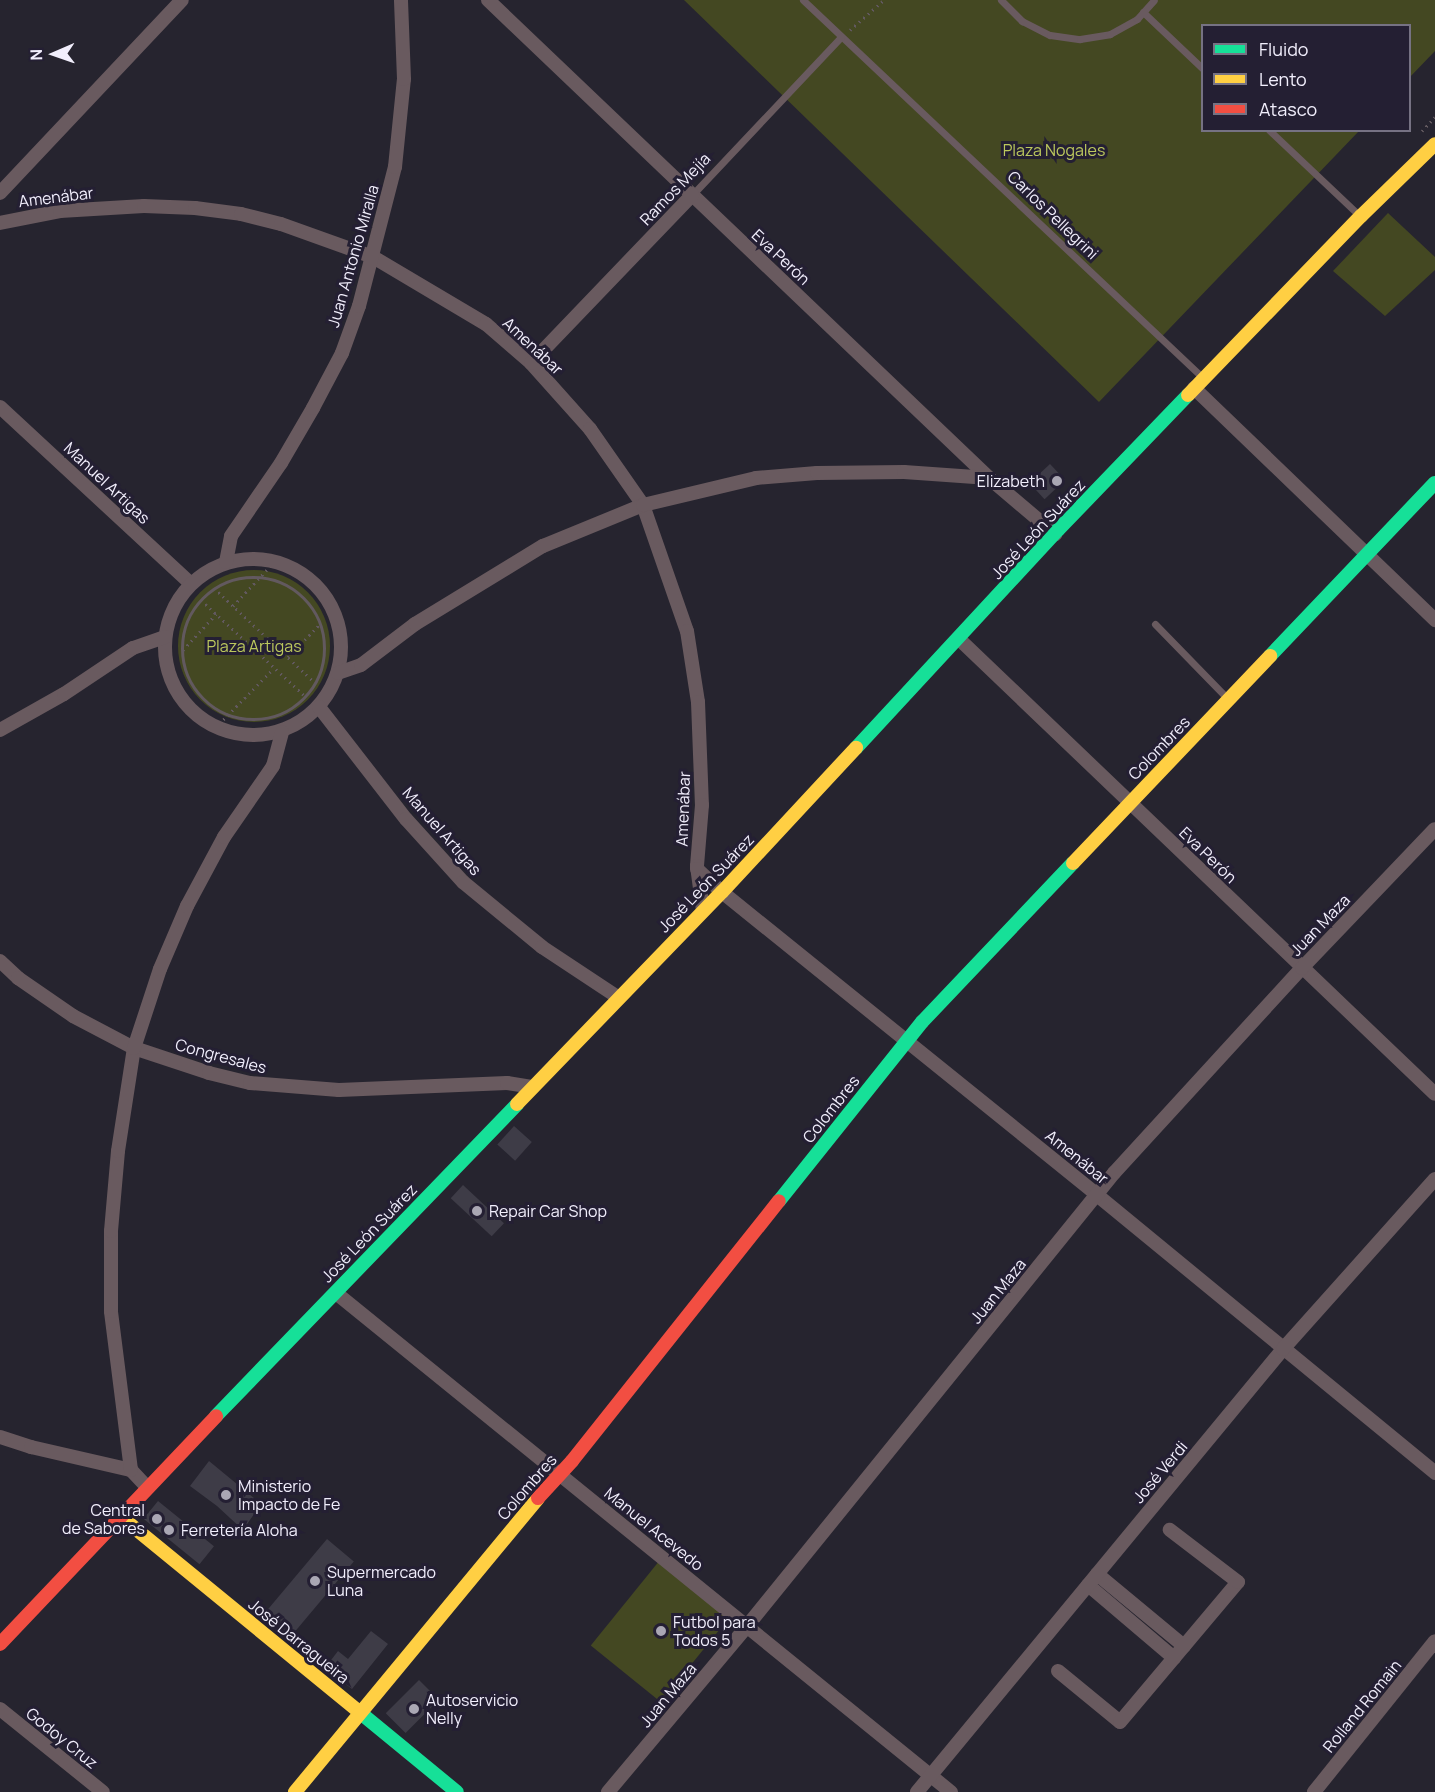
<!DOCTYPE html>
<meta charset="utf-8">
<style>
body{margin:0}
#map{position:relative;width:1435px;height:1792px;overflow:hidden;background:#26242f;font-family:Manrope,sans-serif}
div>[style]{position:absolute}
.green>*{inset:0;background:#444822;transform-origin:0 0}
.round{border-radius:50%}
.building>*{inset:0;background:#3e3c47;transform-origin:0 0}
.path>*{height:3px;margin-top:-1.5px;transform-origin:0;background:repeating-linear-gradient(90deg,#62595f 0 1.5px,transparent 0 6px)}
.path>.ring{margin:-1.5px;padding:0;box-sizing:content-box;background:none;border:3px solid #62595f;border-radius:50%}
.lane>*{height:7px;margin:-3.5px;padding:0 3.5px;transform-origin:3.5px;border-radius:3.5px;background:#695a5f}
.street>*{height:14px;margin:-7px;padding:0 7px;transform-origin:7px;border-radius:7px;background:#695a5f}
.street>.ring{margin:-7px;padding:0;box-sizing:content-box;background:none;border:14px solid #695a5f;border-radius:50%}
.fast>*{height:14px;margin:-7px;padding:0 7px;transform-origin:7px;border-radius:7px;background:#16e098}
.slow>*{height:14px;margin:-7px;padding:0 7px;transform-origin:7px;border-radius:7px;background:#ffcf43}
.jam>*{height:14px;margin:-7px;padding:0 7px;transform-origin:7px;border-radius:7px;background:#f24e42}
.dots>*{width:16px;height:16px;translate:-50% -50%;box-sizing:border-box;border:3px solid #241f33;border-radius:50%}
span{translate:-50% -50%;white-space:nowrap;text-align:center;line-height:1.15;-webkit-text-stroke:6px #241f33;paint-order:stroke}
.park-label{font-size:16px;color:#bcc85d}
.street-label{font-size:16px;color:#f1eefc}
.poi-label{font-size:16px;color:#f1eefc}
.right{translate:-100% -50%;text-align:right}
.left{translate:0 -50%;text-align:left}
.legend{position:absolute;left:1201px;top:24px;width:210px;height:108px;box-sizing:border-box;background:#241f33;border:2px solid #767283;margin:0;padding:8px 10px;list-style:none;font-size:18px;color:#f1eefc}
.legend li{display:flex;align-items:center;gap:12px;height:30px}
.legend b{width:30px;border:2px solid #767283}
.north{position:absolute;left:24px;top:24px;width:60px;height:60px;-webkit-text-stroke:4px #241f33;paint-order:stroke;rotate:268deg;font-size:16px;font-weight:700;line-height:24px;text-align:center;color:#f1eefc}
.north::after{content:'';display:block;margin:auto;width:21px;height:27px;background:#f1eefc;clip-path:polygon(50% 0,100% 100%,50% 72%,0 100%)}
</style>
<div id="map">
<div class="green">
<i style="clip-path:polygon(684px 0,1435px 0,1435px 51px,1410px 77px,1410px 26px,1202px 26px,1202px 130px,1359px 131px,1099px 402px)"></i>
<i style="clip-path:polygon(1388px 213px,1435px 257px,1435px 270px,1385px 316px,1333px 271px)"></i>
<i class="round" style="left:178px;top:570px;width:152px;height:152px"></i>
<i style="left:660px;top:1560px;width:90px;height:110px;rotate:39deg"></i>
</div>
<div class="building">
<i style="left:1050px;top:464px;width:22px;height:28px;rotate:47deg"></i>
<i style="left:514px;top:1126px;width:24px;height:25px;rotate:42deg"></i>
<i style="left:463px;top:1185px;width:56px;height:18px;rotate:43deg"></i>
<i style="clip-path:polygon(209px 1461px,261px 1504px,243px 1530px,217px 1506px,190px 1486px)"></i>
<i style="left:158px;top:1501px;width:72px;height:23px;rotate:39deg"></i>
<i style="left:327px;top:1539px;width:35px;height:98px;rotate:40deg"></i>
<i style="clip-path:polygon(371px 1631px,388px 1644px,352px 1689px,325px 1668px,338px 1651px,348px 1659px)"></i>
<i style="left:419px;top:1680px;width:28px;height:47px;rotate:45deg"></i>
</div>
<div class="path">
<i style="left:850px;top:30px;width:45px;rotate:-41.4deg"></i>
<i style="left:1422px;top:131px;width:19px;rotate:-47deg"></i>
<i class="ring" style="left:182px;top:577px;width:139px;height:139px"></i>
<i style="left:214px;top:588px;width:139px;rotate:43.2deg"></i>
<i style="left:201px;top:600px;width:142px;rotate:42.7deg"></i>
<i style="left:233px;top:606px;width:62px;rotate:-47deg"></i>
<i style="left:183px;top:650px;width:49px;rotate:-47.5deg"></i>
<i style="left:288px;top:657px;width:46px;rotate:-45.9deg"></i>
<i style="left:215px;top:728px;width:84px;rotate:-45.5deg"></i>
</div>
<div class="lane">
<i style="left:803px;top:0;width:549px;rotate:43.38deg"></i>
<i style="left:1001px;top:0;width:30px;rotate:45deg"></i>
<i style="left:1022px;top:21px;width:31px;rotate:27deg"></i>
<i style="left:1050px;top:35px;width:30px;rotate:8deg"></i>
<i style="left:1080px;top:39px;width:30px;rotate:-9deg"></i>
<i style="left:1110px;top:34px;width:31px;rotate:-29deg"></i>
<i style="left:1137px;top:19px;width:25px;rotate:-48deg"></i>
<i style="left:1143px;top:12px;width:81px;rotate:43.5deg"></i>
<i style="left:1269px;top:130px;width:124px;rotate:43.4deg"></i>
<i style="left:692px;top:195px;width:217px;rotate:-46.7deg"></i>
<i style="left:1155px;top:624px;width:105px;rotate:45.8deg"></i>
</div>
<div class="street">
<i style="left:488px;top:0;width:692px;rotate:43.65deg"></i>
<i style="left:989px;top:478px;width:87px;rotate:40.3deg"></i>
<i style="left:0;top:193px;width:265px;rotate:-46.7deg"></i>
<i style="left:0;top:223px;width:61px;rotate:-11.3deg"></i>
<i style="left:60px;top:211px;width:84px;rotate:-3.4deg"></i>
<i style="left:144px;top:206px;width:51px;rotate:2.2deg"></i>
<i style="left:195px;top:208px;width:46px;rotate:7.4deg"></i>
<i style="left:241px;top:214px;width:41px;rotate:14deg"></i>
<i style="left:281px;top:224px;width:98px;rotate:19.7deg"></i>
<i style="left:373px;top:257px;width:131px;rotate:30.7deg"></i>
<i style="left:486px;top:324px;width:60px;rotate:40.9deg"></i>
<i style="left:531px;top:363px;width:89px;rotate:48.2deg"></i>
<i style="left:590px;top:429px;width:93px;rotate:55.1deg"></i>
<i style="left:643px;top:505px;width:133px;rotate:70.8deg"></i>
<i style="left:687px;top:631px;width:72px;rotate:81.2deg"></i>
<i style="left:698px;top:702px;width:103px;rotate:87.8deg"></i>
<i style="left:702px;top:805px;width:61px;rotate:94.7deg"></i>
<i style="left:697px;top:866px;width:45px;rotate:82.4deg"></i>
<i style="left:531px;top:363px;width:233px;rotate:-46.2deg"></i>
<i style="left:1194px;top:388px;width:335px;rotate:43.9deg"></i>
<i style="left:0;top:407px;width:260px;rotate:42.8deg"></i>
<i class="ring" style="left:165px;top:559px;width:162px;height:162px"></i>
<i style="left:226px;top:562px;width:26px;rotate:-79deg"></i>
<i style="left:231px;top:536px;width:88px;rotate:-55.6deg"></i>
<i style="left:281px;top:463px;width:64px;rotate:-59.8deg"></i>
<i style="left:313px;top:408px;width:62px;rotate:-62.2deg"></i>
<i style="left:342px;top:353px;width:50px;rotate:-70.1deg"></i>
<i style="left:359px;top:306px;width:144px;rotate:-75.5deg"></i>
<i style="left:395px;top:167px;width:88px;rotate:-84.2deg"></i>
<i style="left:404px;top:79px;width:79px;rotate:-92.2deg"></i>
<i style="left:959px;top:639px;width:658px;rotate:43.71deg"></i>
<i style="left:338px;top:673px;width:24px;rotate:-19deg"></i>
<i style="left:361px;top:665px;width:68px;rotate:-37.2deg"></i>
<i style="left:415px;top:624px;width:150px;rotate:-31.4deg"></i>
<i style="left:543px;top:546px;width:108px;rotate:-22.3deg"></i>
<i style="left:643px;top:505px;width:116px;rotate:-13.4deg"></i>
<i style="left:756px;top:478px;width:61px;rotate:-4.7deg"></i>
<i style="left:817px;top:473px;width:87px;rotate:-0.7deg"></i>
<i style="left:904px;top:472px;width:85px;rotate:4deg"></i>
<i style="left:319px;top:707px;width:142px;rotate:52.2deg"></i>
<i style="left:406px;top:819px;width:85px;rotate:47.9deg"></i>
<i style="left:463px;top:882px;width:102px;rotate:39.4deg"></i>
<i style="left:542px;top:947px;width:92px;rotate:33.5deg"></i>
<i style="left:0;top:730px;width:73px;rotate:-29.4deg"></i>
<i style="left:64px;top:694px;width:83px;rotate:-33.7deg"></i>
<i style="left:133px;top:648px;width:34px;rotate:-19deg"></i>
<i style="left:697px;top:869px;width:34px;rotate:43deg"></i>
<i style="left:722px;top:892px;width:482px;rotate:38.9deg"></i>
<i style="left:1097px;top:1195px;width:438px;rotate:39.4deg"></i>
<i style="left:0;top:961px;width:25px;rotate:43deg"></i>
<i style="left:18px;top:978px;width:67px;rotate:34.6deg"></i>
<i style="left:73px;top:1016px;width:69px;rotate:27.7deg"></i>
<i style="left:134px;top:1048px;width:79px;rotate:18.4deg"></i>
<i style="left:209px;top:1073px;width:42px;rotate:13.7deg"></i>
<i style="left:250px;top:1083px;width:89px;rotate:4.5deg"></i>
<i style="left:339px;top:1090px;width:168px;rotate:-2.4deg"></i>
<i style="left:507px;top:1083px;width:25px;rotate:9deg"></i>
<i style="left:336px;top:1293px;width:792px;rotate:39.06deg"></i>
<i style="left:0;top:1437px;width:33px;rotate:18deg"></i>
<i style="left:31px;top:1447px;width:103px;rotate:13deg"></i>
<i style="left:131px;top:1470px;width:23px;rotate:47deg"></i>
<i style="left:131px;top:1470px;width:160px;rotate:-97.2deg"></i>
<i style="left:111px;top:1311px;width:80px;rotate:-90deg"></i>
<i style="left:111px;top:1231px;width:80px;rotate:-85deg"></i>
<i style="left:118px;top:1151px;width:104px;rotate:-81.2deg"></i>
<i style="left:134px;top:1048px;width:83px;rotate:-71.8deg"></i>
<i style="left:160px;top:969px;width:69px;rotate:-66.8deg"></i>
<i style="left:187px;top:906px;width:78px;rotate:-61.8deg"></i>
<i style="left:224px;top:837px;width:86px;rotate:-55.4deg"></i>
<i style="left:273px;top:766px;width:35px;rotate:-75deg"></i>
<i style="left:1097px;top:1574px;width:113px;rotate:39.6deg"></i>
<i style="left:1088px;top:1585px;width:113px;rotate:40.3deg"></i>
<i style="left:1058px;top:1671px;width:80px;rotate:39.4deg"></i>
<i style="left:1120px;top:1722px;width:183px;rotate:-49.9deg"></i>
<i style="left:1238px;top:1582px;width:86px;rotate:-142.6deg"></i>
<i style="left:0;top:1709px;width:132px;rotate:38.9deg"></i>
<i style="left:608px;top:1792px;width:218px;rotate:-50deg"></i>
<i style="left:748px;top:1625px;width:582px;rotate:-51deg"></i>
<i style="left:1114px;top:1173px;width:278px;rotate:-47.5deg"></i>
<i style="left:1302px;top:968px;width:192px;rotate:-46.3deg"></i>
<i style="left:917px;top:1792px;width:575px;rotate:-50.44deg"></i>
<i style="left:1283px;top:1349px;width:228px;rotate:-48.2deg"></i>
<i style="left:1314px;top:1792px;width:193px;rotate:-51.3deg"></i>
</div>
<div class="fast">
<i style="left:1270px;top:656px;width:239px;rotate:-46.4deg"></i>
<i style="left:856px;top:748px;width:297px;rotate:-47.2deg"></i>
<i style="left:1058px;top:530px;width:187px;rotate:-46.1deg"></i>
<i style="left:779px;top:1201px;width:229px;rotate:-51.4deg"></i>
<i style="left:922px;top:1022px;width:219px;rotate:-46.5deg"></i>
<i style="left:216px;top:1416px;width:434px;rotate:-46deg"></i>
<i style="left:357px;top:1710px;width:129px;rotate:39.4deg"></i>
</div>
<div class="slow">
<i style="left:1188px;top:395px;width:249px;rotate:-46deg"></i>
<i style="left:1361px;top:216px;width:103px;rotate:-44.2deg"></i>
<i style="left:1073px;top:863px;width:286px;rotate:-46.4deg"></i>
<i style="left:517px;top:1104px;width:295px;rotate:-46deg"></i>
<i style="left:722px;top:892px;width:197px;rotate:-47.1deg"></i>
<i style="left:120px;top:1516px;width:306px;rotate:39.3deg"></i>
<i style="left:295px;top:1792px;width:381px;rotate:-50.4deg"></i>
</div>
<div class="jam">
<i style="left:538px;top:1498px;width:50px;rotate:-47.4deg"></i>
<i style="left:572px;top:1461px;width:332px;rotate:-51.5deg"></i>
<i style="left:0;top:1644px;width:314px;rotate:-46.5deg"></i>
</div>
<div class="dots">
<i style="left:1057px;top:481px;background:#aaa7b4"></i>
<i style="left:477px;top:1211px;background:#aaa7b4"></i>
<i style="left:226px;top:1495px;background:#aaa7b4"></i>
<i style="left:157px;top:1519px;background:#aaa7b4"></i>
<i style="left:169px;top:1530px;background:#aaa7b4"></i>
<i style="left:315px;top:1581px;background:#aaa7b4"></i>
<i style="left:661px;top:1631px;background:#aaa7b4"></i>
<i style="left:414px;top:1709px;background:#aaa7b4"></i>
</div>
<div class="park-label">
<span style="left:1054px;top:150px">Plaza Nogales</span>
<span style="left:254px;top:646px">Plaza Artigas</span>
</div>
<div class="street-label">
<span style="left:675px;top:189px;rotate:-46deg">Ramos Mejía</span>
<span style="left:56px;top:197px;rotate:-7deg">Amenábar</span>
<span style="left:1053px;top:215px;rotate:44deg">Carlos Pellegrini</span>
<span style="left:353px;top:256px;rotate:-74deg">Juan Antonio Miralla</span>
<span style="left:781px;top:257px;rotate:43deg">Eva Perón</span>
<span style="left:533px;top:346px;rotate:43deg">Amenábar</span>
<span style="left:107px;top:483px;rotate:43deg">Manuel Artigas</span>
<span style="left:1038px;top:529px;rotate:-47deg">José León Suárez</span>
<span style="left:1159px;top:748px;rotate:-46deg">Colombres</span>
<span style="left:683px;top:809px;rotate:-88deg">Amenábar</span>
<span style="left:442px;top:831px;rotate:49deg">Manuel Artigas</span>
<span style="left:1208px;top:855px;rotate:44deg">Eva Perón</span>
<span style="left:706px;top:883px;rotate:-46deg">José León Suárez</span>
<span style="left:1320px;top:925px;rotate:-46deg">Juan Maza</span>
<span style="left:221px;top:1056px;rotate:15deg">Congresales</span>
<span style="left:831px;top:1109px;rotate:-52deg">Colombres</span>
<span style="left:1077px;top:1157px;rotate:39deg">Amenábar</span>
<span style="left:369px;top:1233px;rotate:-46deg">José León Suárez</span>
<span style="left:998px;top:1291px;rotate:-51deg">Juan Maza</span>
<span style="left:1160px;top:1472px;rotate:-50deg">José Verdi</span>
<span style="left:527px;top:1487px;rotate:-49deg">Colombres</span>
<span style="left:654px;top:1529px;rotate:39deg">Manuel Acevedo</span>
<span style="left:299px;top:1641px;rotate:39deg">José Darragueira</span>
<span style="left:668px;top:1695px;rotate:-50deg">Juan Maza</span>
<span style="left:1362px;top:1706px;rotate:-51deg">Rolland Romain</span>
<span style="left:62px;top:1738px;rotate:39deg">Godoy Cruz</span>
</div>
<div class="poi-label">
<span class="right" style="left:1045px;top:481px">Elizabeth</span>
<span class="left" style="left:489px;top:1211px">Repair Car Shop</span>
<span class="left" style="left:238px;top:1495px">Ministerio<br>Impacto de Fe</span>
<span class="right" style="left:145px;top:1519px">Central<br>de Sabores</span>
<span class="left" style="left:181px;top:1530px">Ferretería Aloha</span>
<span class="left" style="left:327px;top:1581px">Supermercado<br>Luna</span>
<span class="left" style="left:673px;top:1631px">Futbol para<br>Todos 5</span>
<span class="left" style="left:426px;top:1709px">Autoservicio<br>Nelly</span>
</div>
<ul class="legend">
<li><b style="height:8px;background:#16e098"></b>Fluido</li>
<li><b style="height:8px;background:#ffcf43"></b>Lento</li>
<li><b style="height:8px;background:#f24e42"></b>Atasco</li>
</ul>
<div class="north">N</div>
</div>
